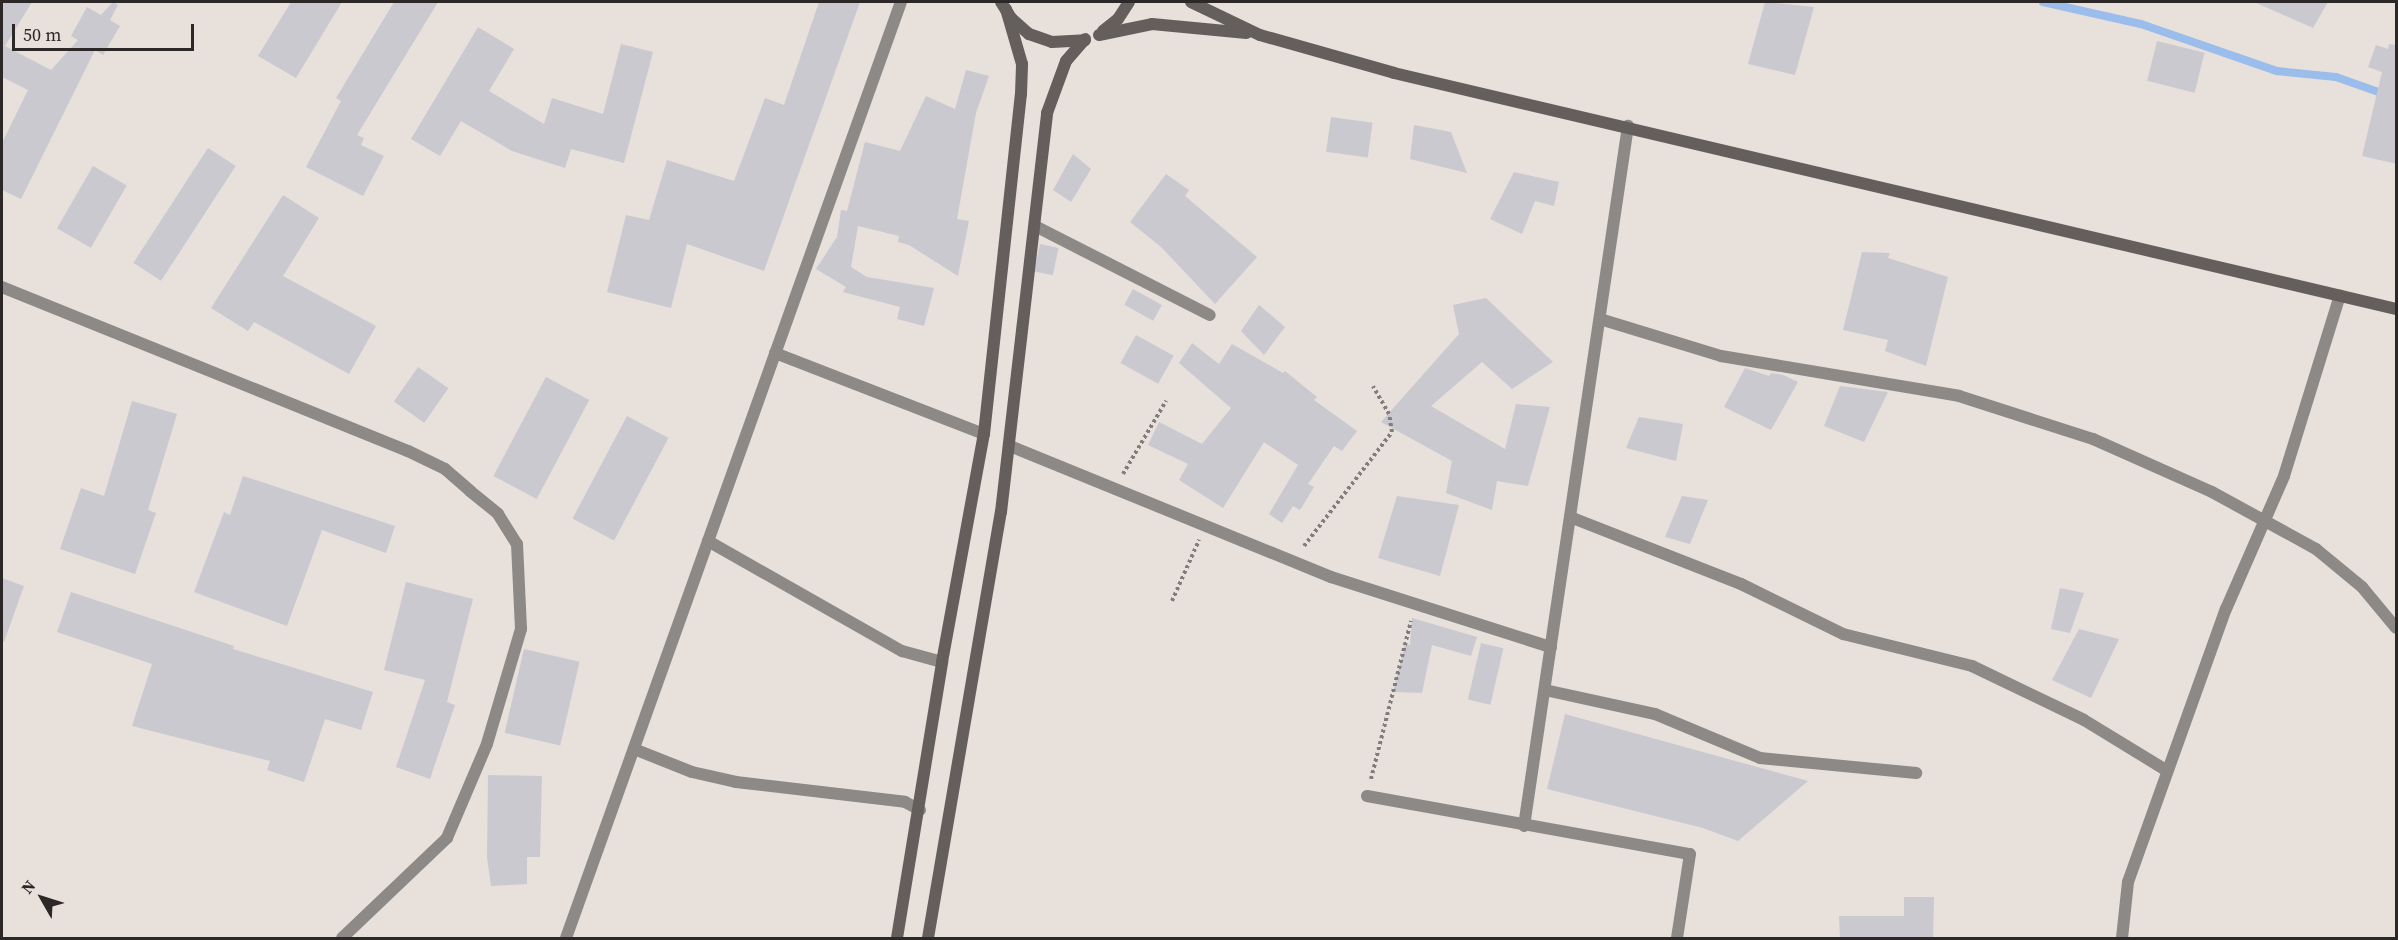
<!DOCTYPE html>
<style>
body{margin:0}
#map{position:relative;width:2398px;height:940px;overflow:hidden;background:#e7e0db;font-family:"Source Serif 4",serif}
div>[style]{position:absolute}
.stream>*{height:8px;margin:-4px;padding:0 4px;transform-origin:4px;border-radius:4px;background:#9bbdeb}
.building>*{inset:0;background:#cbc9d0;transform-origin:0 0}
.path>*{height:4px;margin-top:-2px;transform-origin:0;background:repeating-linear-gradient(90deg,#827d7a 0 3px,transparent 0 6px)}
.street>*{height:12px;margin:-6px;padding:0 6px;transform-origin:6px;border-radius:6px;background:#8c8987}
.secondary>*{height:12px;margin:-6px;padding:0 6px;transform-origin:6px;border-radius:6px;background:#645f5d}
span{translate:-50% -50%;white-space:nowrap;text-align:center;line-height:1.15;-webkit-text-stroke:5px #e7e0db;paint-order:stroke}
.frame{position:absolute;inset:0;border:3px solid #2b2827;pointer-events:none}
.north{position:absolute;left:12px;top:868px;width:60px;height:60px;-webkit-text-stroke:4px #e7e0db;paint-order:stroke;rotate:309deg;font-size:16px;font-weight:700;line-height:24px;text-align:center;color:#2b2827}
.north::after{content:'';display:block;margin:auto;width:21px;height:27px;background:#2b2827;clip-path:polygon(50% 0,100% 100%,50% 72%,0 100%)}
.scale{position:absolute;left:12px;top:24px;width:182px;height:27px;box-sizing:border-box;border:3px solid #2b2827;border-top:0;padding-left:8px;font-size:18px;line-height:21px;white-space:nowrap;color:#2b2827;-webkit-text-stroke:4px #e7e0db;paint-order:stroke}
</style>
<div id="map">
<div class="stream">
<i style="left:2043px;top:2px;width:100px;rotate:12.7deg"></i>
<i style="left:2141px;top:24px;width:144px;rotate:19.1deg"></i>
<i style="left:2277px;top:71px;width:59px;rotate:5.8deg"></i>
<i style="left:2336px;top:77px;width:54px;rotate:19.4deg"></i>
</div>
<div class="building">
<i style="clip-path:polygon(2px 2px,32px 2px,5px 46px,51px 70px,78px 40px,71px 36px,87px 7px,101px 15px,113px 2px,118px 5px,110px 20px,120px 26px,103px 55px,95px 50px,21px 199px,2px 190px,2px 143px,28px 90px,2px 77px)"></i>
<i style="clip-path:polygon(291px 2px,342px 2px,296px 78px,258px 56px)"></i>
<i style="clip-path:polygon(394px 2px,438px 2px,357px 135px,364px 138px,361px 145px,384px 156px,363px 196px,306px 167px,341px 101px,336px 98px)"></i>
<i style="clip-path:polygon(819px 2px,860px 2px,764px 271px,687px 244px,671px 308px,607px 292px,626px 215px,649px 220px,667px 160px,734px 181px,765px 98px,784px 105px)"></i>
<i style="clip-path:polygon(1765px 2px,1814px 7px,1795px 75px,1748px 64px)"></i>
<i style="clip-path:polygon(2254px 2px,2328px 2px,2313px 28px)"></i>
<i style="clip-path:polygon(478px 27px,514px 49px,489px 91px,544px 124px,552px 98px,603px 114px,621px 44px,653px 52px,624px 163px,571px 149px,565px 168px,512px 151px,461px 121px,440px 156px,411px 139px)"></i>
<i style="left:2157px;top:41px;width:49px;height:41px;rotate:14deg"></i>
<i style="clip-path:polygon(2389px 44px,2397px 45px,2397px 164px,2362px 156px,2382px 72px,2368px 67px,2376px 45px,2388px 49px)"></i>
<i style="clip-path:polygon(966px 70px,989px 76px,976px 113px,957px 219px,969px 221px,958px 276px,909px 245px,898px 242px,899px 236px,858px 226px,851px 267px,867px 277px,934px 288px,924px 326px,897px 319px,900px 307px,843px 292px,846px 287px,816px 269px,837px 237px,841px 210px,847px 211px,865px 142px,900px 151px,926px 96px,955px 109px)"></i>
<i style="left:1331px;top:117px;width:42px;height:35px;rotate:8deg"></i>
<i style="clip-path:polygon(1414px 125px,1451px 132px,1467px 173px,1410px 159px)"></i>
<i style="left:208px;top:148px;width:33px;height:137px;rotate:33deg"></i>
<i style="clip-path:polygon(1073px 154px,1091px 169px,1071px 202px,1053px 190px)"></i>
<i style="left:93px;top:166px;width:39px;height:72px;rotate:30deg"></i>
<i style="clip-path:polygon(1514px 172px,1559px 182px,1554px 206px,1535px 201px,1522px 234px,1490px 219px)"></i>
<i style="clip-path:polygon(1166px 174px,1189px 190px,1185px 196px,1257px 257px,1215px 304px,1161px 247px,1130px 222px)"></i>
<i style="clip-path:polygon(283px 195px,319px 218px,283px 276px,376px 326px,349px 374px,254px 322px,248px 331px,211px 308px)"></i>
<i style="left:1040px;top:244px;width:19px;height:28px;rotate:12deg"></i>
<i style="clip-path:polygon(1862px 252px,1890px 253px,1888px 258px,1948px 277px,1926px 366px,1885px 351px,1888px 340px,1843px 330px)"></i>
<i style="left:1133px;top:289px;width:33px;height:18px;rotate:29deg"></i>
<i style="clip-path:polygon(1486px 298px,1553px 362px,1512px 389px,1482px 362px,1431px 406px,1505px 449px,1516px 404px,1550px 407px,1528px 486px,1497px 481px,1492px 510px,1446px 493px,1452px 461px,1381px 422px,1459px 334px,1453px 305px)"></i>
<i style="clip-path:polygon(1259px 305px,1285px 327px,1264px 355px,1241px 331px)"></i>
<i style="left:1136px;top:335px;width:43px;height:32px;rotate:29deg"></i>
<i style="clip-path:polygon(1192px 343px,1219px 364px,1232px 344px,1283px 373px,1285px 371px,1317px 397px,1314px 400px,1357px 431px,1342px 451px,1334px 446px,1308px 484px,1314px 487px,1300px 510px,1293px 506px,1282px 523px,1269px 514px,1298px 465px,1264px 442px,1223px 508px,1179px 480px,1188px 464px,1148px 445px,1159px 422px,1202px 444px,1231px 408px,1179px 363px)"></i>
<i style="left:418px;top:367px;width:37px;height:42px;rotate:35deg"></i>
<i style="clip-path:polygon(1745px 368px,1769px 376px,1771px 373px,1783px 375px,1798px 382px,1771px 430px,1724px 407px)"></i>
<i style="left:546px;top:377px;width:49px;height:112px;rotate:28deg"></i>
<i style="clip-path:polygon(1840px 386px,1888px 392px,1864px 442px,1824px 426px)"></i>
<i style="clip-path:polygon(132px 401px,177px 414px,148px 510px,156px 513px,135px 574px,60px 549px,81px 488px,104px 496px)"></i>
<i style="left:627px;top:416px;width:47px;height:116px;rotate:28deg"></i>
<i style="clip-path:polygon(1639px 417px,1683px 424px,1676px 461px,1626px 448px)"></i>
<i style="clip-path:polygon(243px 476px,395px 526px,386px 553px,322px 530px,287px 626px,194px 592px,224px 512px,230px 515px)"></i>
<i style="clip-path:polygon(1397px 496px,1459px 505px,1440px 576px,1378px 558px)"></i>
<i style="clip-path:polygon(1682px 496px,1708px 500px,1690px 544px,1665px 537px)"></i>
<i style="clip-path:polygon(2px 578px,24px 586px,4px 642px,2px 642px)"></i>
<i style="clip-path:polygon(406px 582px,473px 599px,447px 702px,455px 705px,430px 779px,396px 767px,425px 680px,384px 670px)"></i>
<i style="clip-path:polygon(2060px 588px,2084px 593px,2070px 633px,2051px 629px)"></i>
<i style="clip-path:polygon(71px 592px,234px 646px,233px 649px,373px 692px,361px 730px,325px 719px,304px 782px,267px 770px,270px 761px,132px 726px,152px 664px,57px 632px)"></i>
<i style="clip-path:polygon(1412px 618px,1477px 637px,1471px 656px,1432px 645px,1422px 693px,1393px 692px,1405px 644px,1410px 645px)"></i>
<i style="clip-path:polygon(2079px 629px,2119px 639px,2091px 698px,2052px 680px)"></i>
<i style="left:1481px;top:643px;width:23px;height:58px;rotate:13deg"></i>
<i style="left:524px;top:649px;width:57px;height:86px;rotate:13deg"></i>
<i style="clip-path:polygon(1565px 714px,1808px 781px,1738px 841px,1703px 828px,1547px 789px)"></i>
<i style="clip-path:polygon(488px 775px,542px 776px,540px 857px,527px 857px,527px 884px,491px 886px,487px 857px)"></i>
<i style="clip-path:polygon(1904px 897px,1934px 897px,1933px 939px,1840px 939px,1839px 916px,1904px 916px)"></i>
</div>
<div class="path">
<i style="left:1123px;top:474px;width:85px;rotate:-59.5deg"></i>
<i style="left:1304px;top:546px;width:144px;rotate:-52.3deg"></i>
<i style="left:1392px;top:432px;width:18px;rotate:-99deg"></i>
<i style="left:1389px;top:414px;width:32px;rotate:-120deg"></i>
<i style="left:1172px;top:601px;width:67px;rotate:-66.1deg"></i>
<i style="left:1371px;top:779px;width:163px;rotate:-75.8deg"></i>
</div>
<div class="street">
<i style="left:1035px;top:226px;width:196px;rotate:27deg"></i>
<i style="left:2px;top:287px;width:438px;rotate:22deg"></i>
<i style="left:408px;top:451px;width:41px;rotate:25.9deg"></i>
<i style="left:445px;top:469px;width:33px;rotate:41deg"></i>
<i style="left:470px;top:491px;width:36px;rotate:39deg"></i>
<i style="left:498px;top:514px;width:36px;rotate:58deg"></i>
<i style="left:517px;top:544px;width:85px;rotate:87.3deg"></i>
<i style="left:521px;top:629px;width:120px;rotate:106.5deg"></i>
<i style="left:487px;top:744px;width:102px;rotate:113.1deg"></i>
<i style="left:447px;top:838px;width:145px;rotate:136.4deg"></i>
<i style="left:1600px;top:319px;width:127px;rotate:17deg"></i>
<i style="left:1721px;top:356px;width:241px;rotate:9.5deg"></i>
<i style="left:1959px;top:396px;width:141px;rotate:17.8deg"></i>
<i style="left:2093px;top:439px;width:130px;rotate:24deg"></i>
<i style="left:2212px;top:492px;width:119px;rotate:28.7deg"></i>
<i style="left:2316px;top:549px;width:60px;rotate:39.6deg"></i>
<i style="left:2362px;top:587px;width:53px;rotate:50.3deg"></i>
<i style="left:775px;top:353px;width:224px;rotate:21.2deg"></i>
<i style="left:1010px;top:446px;width:347px;rotate:22.2deg"></i>
<i style="left:1331px;top:577px;width:231px;rotate:17.7deg"></i>
<i style="left:1570px;top:517px;width:184px;rotate:21.4deg"></i>
<i style="left:1741px;top:584px;width:114px;rotate:26.1deg"></i>
<i style="left:1843px;top:634px;width:133px;rotate:13.9deg"></i>
<i style="left:1972px;top:666px;width:124px;rotate:25.7deg"></i>
<i style="left:2084px;top:720px;width:96px;rotate:31.4deg"></i>
<i style="left:708px;top:541px;width:223px;rotate:29.6deg"></i>
<i style="left:902px;top:651px;width:41px;rotate:15.4deg"></i>
<i style="left:1545px;top:690px;width:113px;rotate:12.3deg"></i>
<i style="left:1655px;top:714px;width:114px;rotate:22.7deg"></i>
<i style="left:1760px;top:758px;width:157px;rotate:5.5deg"></i>
<i style="left:634px;top:749px;width:62px;rotate:21.6deg"></i>
<i style="left:692px;top:772px;width:45px;rotate:12.8deg"></i>
<i style="left:736px;top:782px;width:170px;rotate:6.7deg"></i>
<i style="left:905px;top:802px;width:17px;rotate:28deg"></i>
<i style="left:1367px;top:796px;width:328px;rotate:10.2deg"></i>
<i style="left:1690px;top:854px;width:85px;rotate:98.8deg"></i>
<i style="left:1524px;top:826px;width:708px;rotate:-81.55deg"></i>
<i style="left:566px;top:938px;width:994px;rotate:-70.31deg"></i>
<i style="left:2122px;top:938px;width:56px;rotate:-83.9deg"></i>
<i style="left:2128px;top:882px;width:290px;rotate:-70.3deg"></i>
<i style="left:2226px;top:609px;width:145px;rotate:-66.4deg"></i>
<i style="left:2284px;top:476px;width:189px;rotate:-72.8deg"></i>
</div>
<div class="secondary">
<i style="left:1001px;top:2px;width:19px;rotate:58deg"></i>
<i style="left:1011px;top:18px;width:24px;rotate:42deg"></i>
<i style="left:1029px;top:34px;width:24px;rotate:19deg"></i>
<i style="left:1052px;top:42px;width:33px;rotate:-3deg"></i>
<i style="left:1191px;top:2px;width:76px;rotate:25.6deg"></i>
<i style="left:1260px;top:35px;width:139px;rotate:15.8deg"></i>
<i style="left:1394px;top:73px;width:1029px;rotate:13.25deg"></i>
<i style="left:1103px;top:31px;width:19px;rotate:-39deg"></i>
<i style="left:1118px;top:19px;width:20px;rotate:-57deg"></i>
<i style="left:1099px;top:35px;width:54px;rotate:-11.7deg"></i>
<i style="left:1152px;top:24px;width:95px;rotate:5.4deg"></i>
<i style="left:897px;top:938px;width:280px;rotate:-80.7deg"></i>
<i style="left:942px;top:662px;width:232px;rotate:-79.6deg"></i>
<i style="left:984px;top:434px;width:342px;rotate:-83.8deg"></i>
<i style="left:1021px;top:94px;width:30px;rotate:-88deg"></i>
<i style="left:1022px;top:64px;width:57px;rotate:-106.2deg"></i>
<i style="left:928px;top:938px;width:432px;rotate:-80.3deg"></i>
<i style="left:1001px;top:512px;width:402px;rotate:-83.4deg"></i>
<i style="left:1047px;top:113px;width:55px;rotate:-69.9deg"></i>
<i style="left:1066px;top:61px;width:29px;rotate:-49deg"></i>
</div>
<div class="frame"></div>
<div class="north">N</div>
<div class="scale">50 m</div>
</div>
